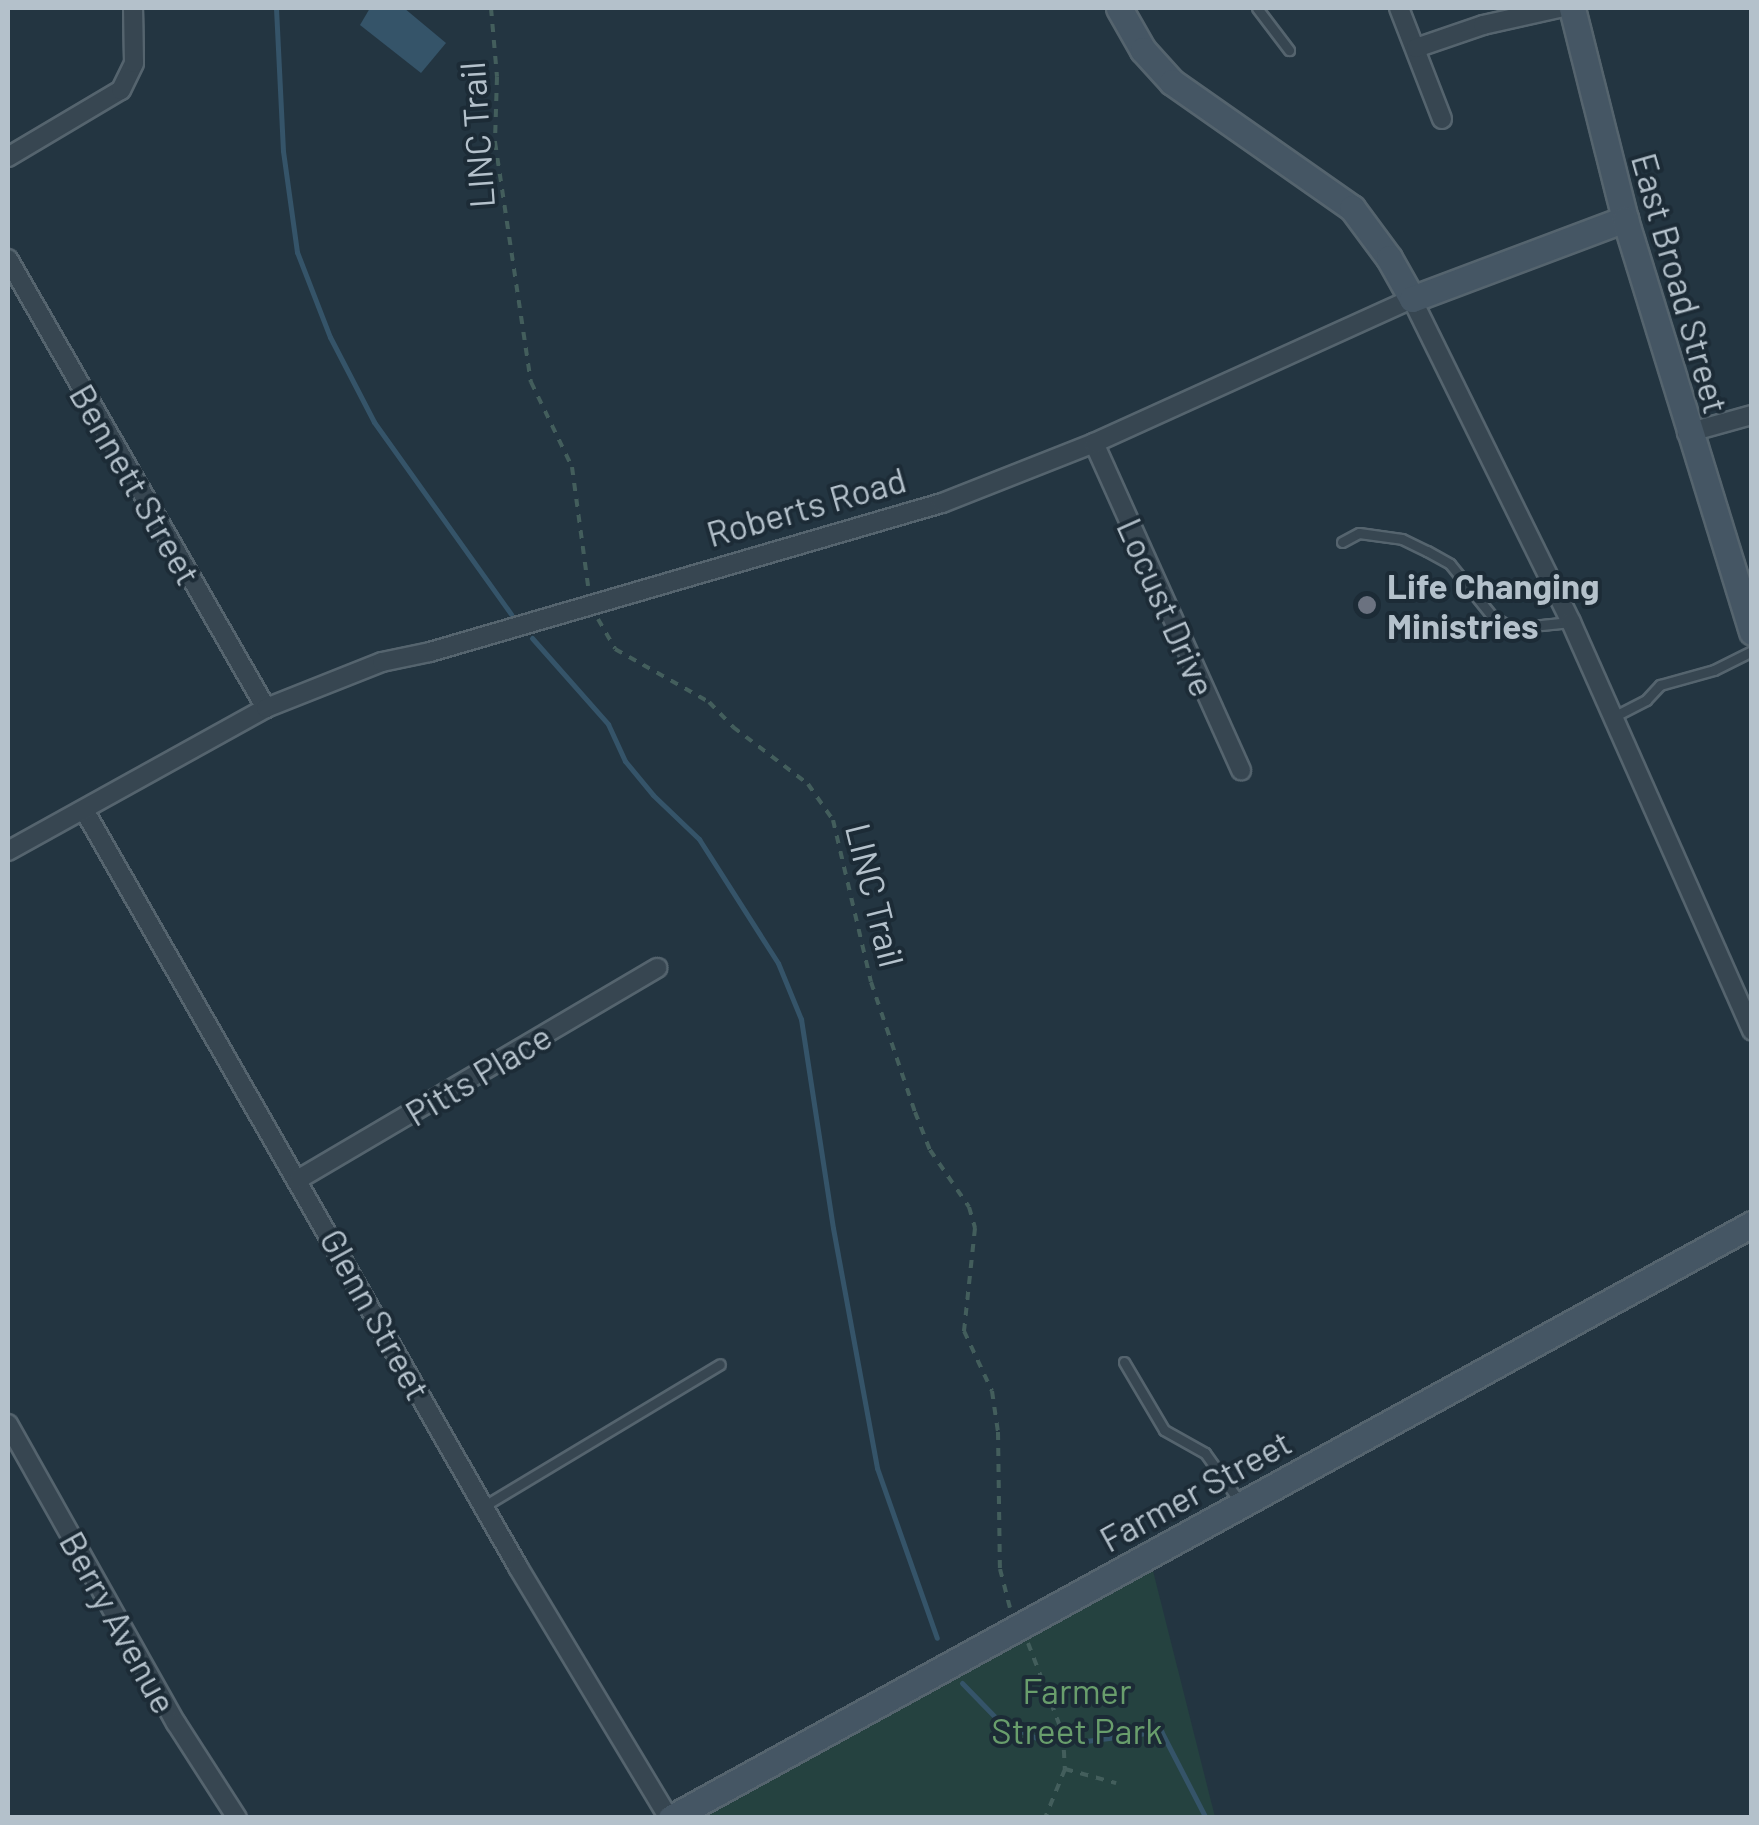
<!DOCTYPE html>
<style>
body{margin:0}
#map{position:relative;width:1759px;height:1825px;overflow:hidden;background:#233541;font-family:Barlow,sans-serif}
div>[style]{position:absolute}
.green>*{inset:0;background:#254240}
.water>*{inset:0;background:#355469}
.stream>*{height:5px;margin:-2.5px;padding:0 2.5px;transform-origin:2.5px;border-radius:2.5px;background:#355469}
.path>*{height:4px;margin-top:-2px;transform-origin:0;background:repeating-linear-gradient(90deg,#435e5c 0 8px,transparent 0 16px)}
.roads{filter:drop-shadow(2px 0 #55646e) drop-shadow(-2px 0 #55646e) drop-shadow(0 2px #55646e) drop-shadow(0 -2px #55646e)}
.lane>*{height:9px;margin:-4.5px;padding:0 4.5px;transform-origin:4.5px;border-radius:4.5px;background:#374651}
.street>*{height:18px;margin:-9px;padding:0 9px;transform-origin:9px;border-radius:9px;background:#374651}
.secondary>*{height:25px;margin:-12.5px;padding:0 12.5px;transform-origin:12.5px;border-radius:12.5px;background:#455664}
.dots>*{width:28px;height:28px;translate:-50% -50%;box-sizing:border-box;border:5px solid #1c2b36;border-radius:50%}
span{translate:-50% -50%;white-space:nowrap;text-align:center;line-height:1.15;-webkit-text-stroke:8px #1c2b36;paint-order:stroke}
.street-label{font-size:35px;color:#b4c1cb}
.poi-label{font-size:35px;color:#b4c1cb;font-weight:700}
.left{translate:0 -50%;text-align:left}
.park-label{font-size:35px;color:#699e6c}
.frame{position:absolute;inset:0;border:10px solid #b4c1cb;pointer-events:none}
</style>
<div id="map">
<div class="green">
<i style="clip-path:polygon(1147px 1547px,1215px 1817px,672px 1817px)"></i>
</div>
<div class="water">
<i style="clip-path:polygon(370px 8px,404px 8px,446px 43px,421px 73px,360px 25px)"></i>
</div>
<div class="stream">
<i style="left:276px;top:8px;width:143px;rotate:87.2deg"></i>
<i style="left:283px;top:151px;width:102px;rotate:82.1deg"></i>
<i style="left:297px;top:252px;width:91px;rotate:68.8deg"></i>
<i style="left:330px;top:337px;width:96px;rotate:62.6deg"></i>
<i style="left:374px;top:422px;width:236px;rotate:54.5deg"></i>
<i style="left:532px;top:638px;width:115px;rotate:48.5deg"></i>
<i style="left:608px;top:724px;width:41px;rotate:65.3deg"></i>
<i style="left:625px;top:761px;width:44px;rotate:50.5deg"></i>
<i style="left:653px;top:795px;width:64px;rotate:43.7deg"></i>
<i style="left:699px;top:839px;width:147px;rotate:57.5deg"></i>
<i style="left:778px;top:963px;width:61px;rotate:67.7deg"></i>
<i style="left:801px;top:1019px;width:211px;rotate:81.3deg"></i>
<i style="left:833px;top:1228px;width:244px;rotate:79.6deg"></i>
<i style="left:877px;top:1468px;width:180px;rotate:70.6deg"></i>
<i style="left:962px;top:1683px;width:54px;rotate:45.7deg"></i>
<i style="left:1000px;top:1722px;width:50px;rotate:23.5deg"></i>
<i style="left:1086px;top:1741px;width:76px;rotate:-7.6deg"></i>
<i style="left:1161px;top:1731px;width:98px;rotate:62.7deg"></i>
</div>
<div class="path">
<i style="left:491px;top:8px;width:69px;rotate:85deg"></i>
<i style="left:497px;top:77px;width:65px;rotate:91.8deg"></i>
<i style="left:495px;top:142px;width:243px;rotate:81.5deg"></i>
<i style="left:531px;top:382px;width:94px;rotate:64.2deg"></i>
<i style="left:572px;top:467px;width:120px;rotate:82.3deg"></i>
<i style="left:598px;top:619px;width:34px;rotate:60deg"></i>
<i style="left:615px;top:649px;width:108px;rotate:29.4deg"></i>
<i style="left:709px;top:702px;width:35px;rotate:46deg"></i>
<i style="left:733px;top:727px;width:94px;rotate:37.2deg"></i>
<i style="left:808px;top:784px;width:44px;rotate:55.2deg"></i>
<i style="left:833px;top:820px;width:166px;rotate:76.8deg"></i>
<i style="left:871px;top:982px;width:137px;rotate:71.3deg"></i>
<i style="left:915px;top:1112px;width:41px;rotate:68.5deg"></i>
<i style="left:930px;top:1150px;width:69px;rotate:55.6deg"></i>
<i style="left:969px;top:1207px;width:22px;rotate:74deg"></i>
<i style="left:975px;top:1228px;width:104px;rotate:96.1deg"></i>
<i style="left:964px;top:1331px;width:66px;rotate:65deg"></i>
<i style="left:992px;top:1391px;width:41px;rotate:81.7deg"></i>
<i style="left:998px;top:1432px;width:137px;rotate:89.2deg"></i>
<i style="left:1000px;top:1569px;width:40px;rotate:75.6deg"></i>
<i style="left:1028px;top:1643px;width:97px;rotate:69deg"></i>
<i style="left:1063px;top:1734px;width:35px;rotate:87deg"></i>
<i style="left:1065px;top:1769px;width:53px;rotate:112.2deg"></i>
<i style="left:1065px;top:1769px;width:53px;rotate:15.4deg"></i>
</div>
<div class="roads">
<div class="lane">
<i style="left:1257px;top:8px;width:53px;rotate:52.7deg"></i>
<i style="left:1342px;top:542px;width:19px;rotate:-28deg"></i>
<i style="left:1359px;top:533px;width:43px;rotate:7.9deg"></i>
<i style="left:1402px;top:539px;width:28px;rotate:26deg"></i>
<i style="left:1427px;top:551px;width:26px;rotate:29deg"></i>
<i style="left:1450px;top:564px;width:67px;rotate:51.1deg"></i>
<i style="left:1492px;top:616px;width:23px;rotate:31deg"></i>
<i style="left:1512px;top:628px;width:59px;rotate:-5.8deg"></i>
<i style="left:1615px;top:716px;width:35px;rotate:-27deg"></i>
<i style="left:1646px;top:700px;width:21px;rotate:-47deg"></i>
<i style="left:1660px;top:685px;width:56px;rotate:-15.5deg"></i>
<i style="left:1714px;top:670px;width:42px;rotate:-26.6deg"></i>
<i style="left:1124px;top:1362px;width:79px;rotate:59.5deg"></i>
<i style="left:1164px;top:1430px;width:47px;rotate:29.3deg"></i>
<i style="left:1205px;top:1453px;width:60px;rotate:54.5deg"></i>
<i style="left:484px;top:1506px;width:275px;rotate:-31deg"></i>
</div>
<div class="street">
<i style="left:1399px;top:8px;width:119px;rotate:68.8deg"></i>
<i style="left:1416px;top:48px;width:71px;rotate:-18.9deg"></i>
<i style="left:1483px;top:25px;width:78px;rotate:-12.6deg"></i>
<i style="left:8px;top:157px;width:131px;rotate:-30.7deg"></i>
<i style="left:121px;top:90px;width:30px;rotate:-64deg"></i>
<i style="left:134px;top:63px;width:55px;rotate:-91deg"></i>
<i style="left:8px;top:259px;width:518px;rotate:60.12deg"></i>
<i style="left:1687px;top:433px;width:67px;rotate:-15.5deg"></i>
<i style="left:1094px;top:443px;width:359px;rotate:65.8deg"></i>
<i style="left:84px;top:810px;width:873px;rotate:60.17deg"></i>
<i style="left:518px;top:1567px;width:293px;rotate:59deg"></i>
<i style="left:8px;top:851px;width:295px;rotate:-29deg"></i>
<i style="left:266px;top:708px;width:125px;rotate:-21.6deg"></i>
<i style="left:382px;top:662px;width:49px;rotate:-11.8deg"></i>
<i style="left:430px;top:652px;width:533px;rotate:-16.23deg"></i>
<i style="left:942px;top:503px;width:163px;rotate:-21.5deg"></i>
<i style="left:1094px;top:443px;width:349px;rotate:-24.4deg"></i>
<i style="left:1412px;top:299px;width:360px;rotate:63.8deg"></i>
<i style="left:1571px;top:622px;width:447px;rotate:66.1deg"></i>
<i style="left:299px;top:1179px;width:416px;rotate:-30.5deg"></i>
<i style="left:8px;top:1424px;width:343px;rotate:60.7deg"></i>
<i style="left:176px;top:1723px;width:113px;rotate:57.3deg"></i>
</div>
<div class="secondary">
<i style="left:1119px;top:8px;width:48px;rotate:60.3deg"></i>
<i style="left:1143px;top:50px;width:43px;rotate:47.8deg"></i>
<i style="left:1172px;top:82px;width:220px;rotate:35deg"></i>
<i style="left:1352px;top:208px;width:62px;rotate:53.5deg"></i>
<i style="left:1389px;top:258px;width:47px;rotate:60.7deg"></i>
<i style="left:1412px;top:299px;width:228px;rotate:-20.6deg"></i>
<i style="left:1572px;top:8px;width:218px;rotate:75.9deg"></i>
<i style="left:1625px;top:219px;width:432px;rotate:72.9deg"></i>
<i style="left:671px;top:1818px;width:1233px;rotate:-28.79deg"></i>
</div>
</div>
<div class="dots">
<i style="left:1367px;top:605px;background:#6b7280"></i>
</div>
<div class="street-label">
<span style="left:476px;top:135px;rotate:-94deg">LINC Trail</span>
<span style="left:1681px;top:283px;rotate:74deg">East Broad Street</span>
<span style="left:136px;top:484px;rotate:60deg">Bennett Street</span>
<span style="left:806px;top:506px;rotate:-16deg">Roberts Road</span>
<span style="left:1167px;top:607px;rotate:66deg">Locust Drive</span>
<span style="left:876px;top:895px;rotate:76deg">LINC Trail</span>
<span style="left:478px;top:1074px;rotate:-31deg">Pitts Place</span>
<span style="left:376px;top:1314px;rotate:61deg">Glenn Street</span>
<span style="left:1195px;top:1490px;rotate:-29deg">Farmer Street</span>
<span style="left:119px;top:1622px;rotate:61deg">Berry Avenue</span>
</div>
<div class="poi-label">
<span class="left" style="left:1387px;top:605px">Life Changing<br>Ministries</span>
</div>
<div class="park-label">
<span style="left:1077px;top:1710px">Farmer<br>Street Park</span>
</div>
<div class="frame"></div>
</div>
